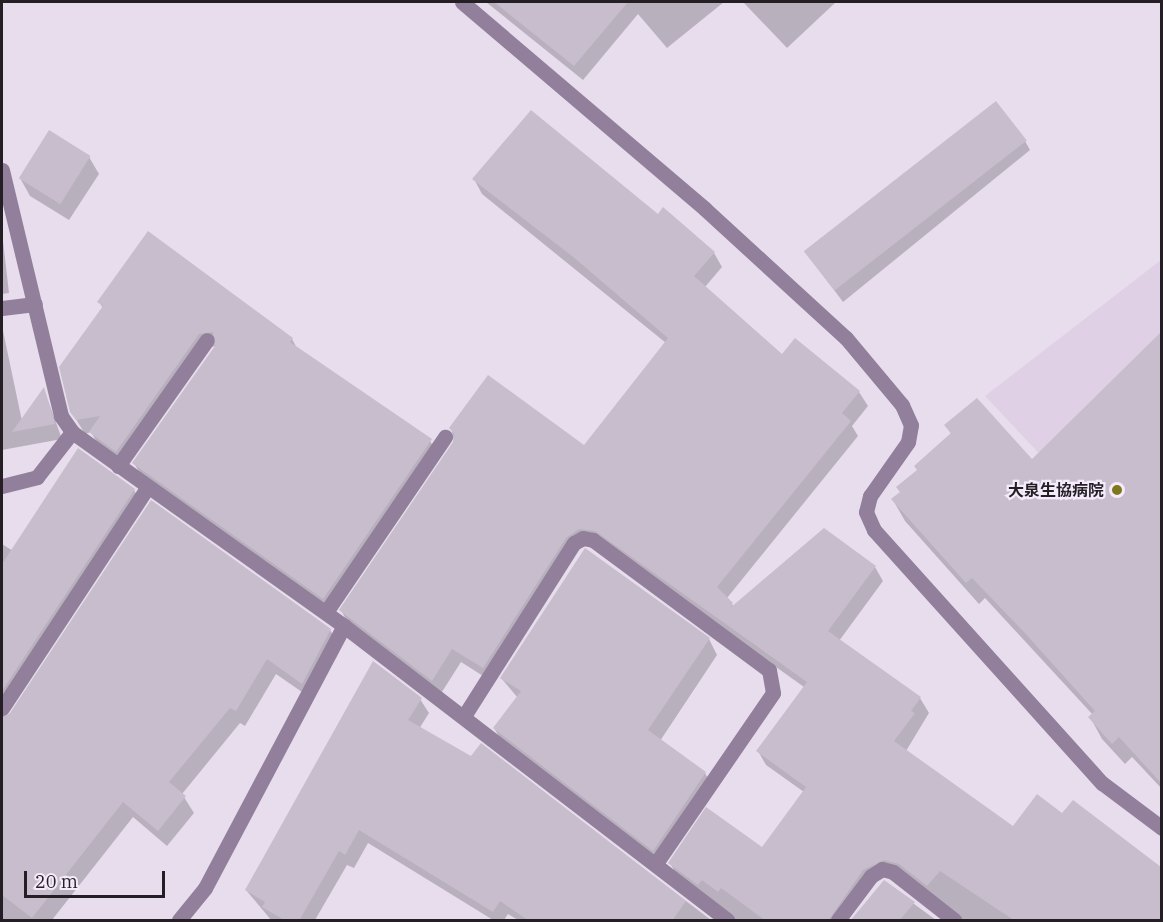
<!DOCTYPE html>
<meta charset="utf-8">
<style>
body{margin:0}
#map{position:relative;width:1163px;height:922px;overflow:hidden;background:#e8dded;font-family:"IBM Plex Serif","Noto Sans JP",serif}
div>[style]{position:absolute}
.built>*{inset:0;background:#dfd0e5}
.shadow>*{inset:0;background:#0003}
.building>*{inset:0;background:#c7bdcc;transform-origin:0 0}
.minor>*{height:15px;margin:-7.5px;padding:0 7.5px;transform-origin:7.5px;border-radius:7.5px;background:#927f9b}
.dots>*{width:16px;height:16px;translate:-50% -50%;box-sizing:border-box;border:3px solid #f5ebfa;border-radius:50%}
span{translate:-50% -50%;white-space:nowrap;text-align:center;line-height:1.15;-webkit-text-stroke:4.5px #f5ebfa;paint-order:stroke}
.poi-label{font-size:16px;color:#231f25;font-weight:700}
.right{translate:-100% -50%;text-align:right}
.frame{position:absolute;inset:0;border:3px solid #231f25;pointer-events:none}
.scale{position:absolute;left:24px;top:871px;width:141px;height:27px;box-sizing:border-box;border:3px solid #231f25;border-top:0;padding-left:8px;font-size:18px;line-height:21px;white-space:nowrap;color:#231f25;-webkit-text-stroke:4px #f5ebfa;paint-order:stroke}
</style>
<div id="map">
<div class="built">
<i style="clip-path:polygon(1161px 260px,1161px 583px,985px 396px)"></i>
</div>
<div class="shadow">
<i style="clip-path:polygon(486px 2px,724px 2px,667px 48px,638px 14px,583px 80px)"></i>
<i style="clip-path:polygon(743px 2px,836px 2px,787px 48px)"></i>
<i style="clip-path:polygon(1025px 141px,1030px 150px,843px 302px,807px 254px)"></i>
<i style="clip-path:polygon(89px 157px,99px 174px,69px 220px,30px 196px,20px 178px)"></i>
<i style="clip-path:polygon(474px 179px,658px 216px,714px 253px,722px 267px,705px 287px,782px 357px,795px 341px,859px 392px,868px 406px,852px 426px,858px 436px,727px 598px,734px 607px,875px 567px,883px 581px,839px 641px,920px 698px,929px 713px,906px 751px,1013px 828px,1063px 815px,1073px 802px,1162px 869px,1162px 920px,962px 920px,909px 878px,893px 873px,871px 884px,846px 920px,735px 920px,678px 877px,670px 863px,762px 849px,804px 792px,766px 765px,758px 751px,804px 687px,605px 545px,588px 543px,574px 552px,491px 681px,461px 662px,440px 695px,349px 625px,341px 610px,455px 443px,451px 428px,584px 447px,666px 343px,482px 194px)"></i>
<i style="clip-path:polygon(2px 232px,9px 293px,2px 294px)"></i>
<i style="clip-path:polygon(148px 233px,292px 339px,298px 350px,430px 441px,438px 454px,331px 612px,142px 477px,134px 463px,216px 346px,207px 348px,124px 464px,99px 446px,91px 432px,85px 434px,71px 411px,103px 308px,99px 302px)"></i>
<i style="clip-path:polygon(2px 326px,22px 421px,44px 390px,62px 439px,2px 450px)"></i>
<i style="clip-path:polygon(1162px 334px,1162px 789px,1132px 757px,1125px 764px,1102px 739px,1090px 717px,1093px 715px,985px 598px,979px 604px,905px 521px,893px 500px,952px 435px,946px 426px,1031px 461px)"></i>
<i style="clip-path:polygon(134px 490px,143px 506px,5px 716px,330px 630px,340px 646px,312px 699px,276px 674px,245px 726px,240px 723px,182px 794px,194px 813px,167px 846px,133px 817px,52px 920px,2px 920px,2px 544px,13px 551px)"></i>
<i style="clip-path:polygon(709px 639px,717px 655px,660px 741px,705px 773px,714px 789px,662px 865px,503px 743px,494px 728px,518px 698px,501px 678px)"></i>
<i style="clip-path:polygon(374px 663px,420px 699px,429px 713px,419px 729px,471px 758px,481px 745px,711px 920px,518px 920px,508px 914px,504px 920px,493px 920px,368px 843px,354px 868px,347px 865px,315px 920px,271px 920px,246px 890px)"></i>
<i style="clip-path:polygon(884px 882px,936px 920px,851px 920px)"></i>
</div>
<div class="building">
<i style="clip-path:polygon(494px 2px,628px 2px,574px 66px)"></i>
<i style="left:996px;top:101px;width:50px;height:244px;rotate:52deg"></i>
<i style="clip-path:polygon(531px 110px,658px 214px,663px 207px,715px 252px,694px 276px,782px 354px,795px 338px,860px 391px,842px 413px,851px 421px,717px 587px,733px 603px,730px 608px,824px 528px,876px 566px,828px 631px,921px 697px,911px 711px,915px 713px,894px 741px,1013px 826px,1037px 794px,1062px 813px,1073px 800px,1161px 867px,1161px 921px,1015px 921px,940px 871px,927px 886px,899px 864px,884px 860px,863px 870px,828px 921px,766px 921px,721px 888px,718px 892px,702px 880px,698px 885px,668px 863px,706px 807px,762px 847px,806px 787px,756px 751px,807px 682px,595px 531px,579px 529px,566px 538px,483px 668px,452px 649px,432px 681px,339px 610px,453px 442px,454px 433px,449px 428px,488px 375px,584px 445px,668px 338px,572px 256px,472px 179px)"></i>
<i style="left:49px;top:130px;width:49px;height:57px;rotate:32deg"></i>
<i style="clip-path:polygon(148px 231px,293px 338px,290px 342px,432px 439px,323px 599px,132px 463px,215px 346px,213px 332px,199px 334px,116px 452px,89px 432px,100px 416px,76px 420px,70px 412px,59px 367px,103px 306px,97px 302px)"></i>
<i style="clip-path:polygon(1161px 332px,1161px 783px,1119px 737px,1112px 744px,1088px 717px,1095px 711px,1024px 632px,972px 578px,966px 583px,891px 499px,900px 492px,896px 487px,917px 470px,914px 466px,951px 433px,944px 425px,977px 398px,1032px 459px)"></i>
<i style="clip-path:polygon(44px 387px,55px 424px,12px 432px)"></i>
<i style="clip-path:polygon(78px 448px,135px 489px,2px 691px,2px 564px)"></i>
<i style="clip-path:polygon(151px 500px,331px 629px,302px 684px,267px 659px,236px 711px,230px 708px,169px 782px,186px 796px,158px 831px,123px 802px,32px 918px,2px 895px,2px 718px,10px 713px)"></i>
<i style="clip-path:polygon(585px 548px,710px 638px,648px 730px,706px 772px,653px 851px,493px 728px,521px 691px,500px 678px)"></i>
<i style="clip-path:polygon(373px 661px,422px 698px,408px 720px,471px 756px,481px 743px,686px 901px,672px 921px,529px 921px,500px 901px,493px 912px,359px 830px,345px 855px,339px 851px,299px 921px,286px 921px,262px 907px,265px 902px,245px 890px)"></i>
<i style="clip-path:polygon(884px 880px,915px 902px,899px 921px,850px 921px)"></i>
</div>
<div class="minor">
<i style="left:462px;top:2px;width:319px;rotate:40.4deg"></i>
<i style="left:705px;top:209px;width:191px;rotate:42.5deg"></i>
<i style="left:846px;top:338px;width:87px;rotate:50.1deg"></i>
<i style="left:902px;top:405px;width:22px;rotate:66deg"></i>
<i style="left:911px;top:425px;width:17px;rotate:100deg"></i>
<i style="left:908px;top:442px;width:66px;rotate:125.1deg"></i>
<i style="left:870px;top:496px;width:16px;rotate:104deg"></i>
<i style="left:866px;top:512px;width:20px;rotate:66deg"></i>
<i style="left:874px;top:530px;width:341px;rotate:48deg"></i>
<i style="left:1102px;top:783px;width:75px;rotate:36.9deg"></i>
<i style="left:2px;top:170px;width:253px;rotate:76.5deg"></i>
<i style="left:61px;top:416px;width:19px;rotate:55deg"></i>
<i style="left:72px;top:432px;width:334px;rotate:35.5deg"></i>
<i style="left:344px;top:626px;width:483px;rotate:37.5deg"></i>
<i style="left:2px;top:308px;width:33px;rotate:-7deg"></i>
<i style="left:118px;top:466px;width:154px;rotate:-54.8deg"></i>
<i style="left:2px;top:486px;width:36px;rotate:-14deg"></i>
<i style="left:37px;top:477px;width:57px;rotate:-52.1deg"></i>
<i style="left:326px;top:612px;width:212px;rotate:-55.8deg"></i>
<i style="left:2px;top:708px;width:263px;rotate:-56.6deg"></i>
<i style="left:464px;top:716px;width:205px;rotate:-57.6deg"></i>
<i style="left:574px;top:543px;width:10px;rotate:-29deg"></i>
<i style="left:583px;top:538px;width:10px;rotate:11deg"></i>
<i style="left:593px;top:540px;width:219px;rotate:36.5deg"></i>
<i style="left:769px;top:670px;width:23px;rotate:80deg"></i>
<i style="left:773px;top:693px;width:206px;rotate:124.5deg"></i>
<i style="left:179px;top:920px;width:41px;rotate:-50.9deg"></i>
<i style="left:205px;top:888px;width:297px;rotate:-62.1deg"></i>
<i style="left:838px;top:920px;width:55px;rotate:-53.1deg"></i>
<i style="left:871px;top:876px;width:13px;rotate:-32deg"></i>
<i style="left:882px;top:869px;width:11px;rotate:15deg"></i>
<i style="left:893px;top:872px;width:78px;rotate:38.2deg"></i>
</div>
<div class="dots">
<i style="left:1117px;top:490px;background:#7e771c"></i>
</div>
<div class="poi-label">
<span class="right" style="left:1104px;top:490px">大泉生協病院</span>
</div>
<div class="frame"></div>
<div class="scale">20 m</div>
</div>
